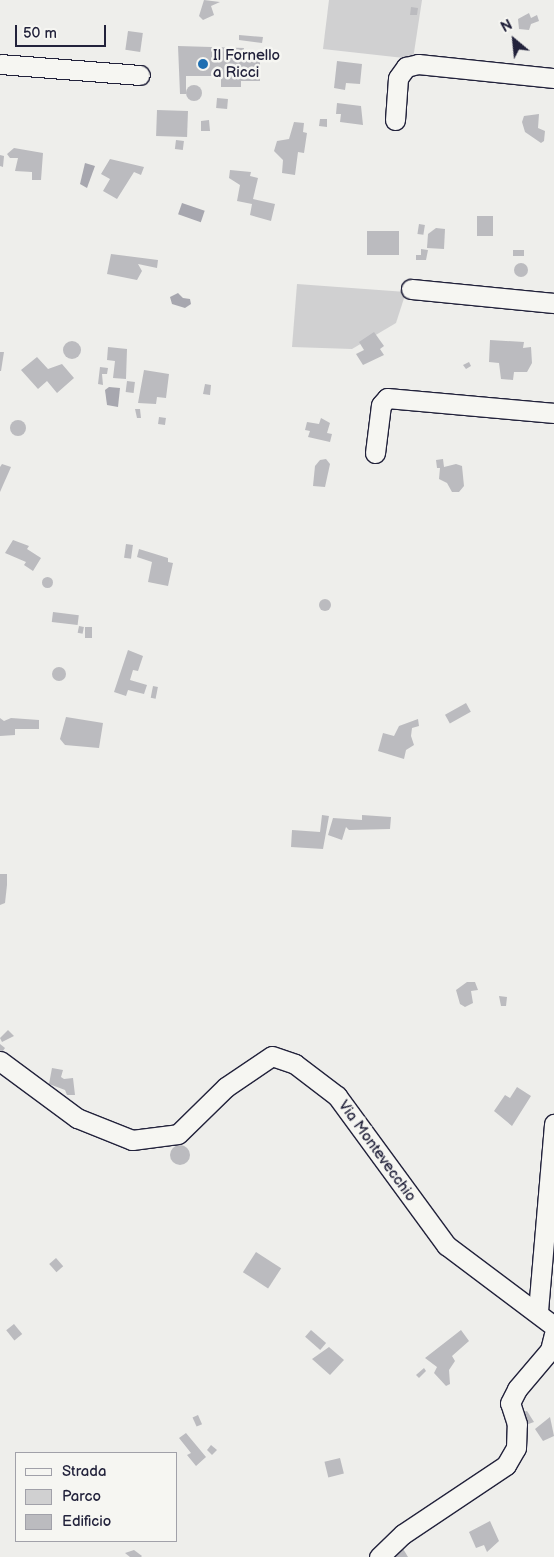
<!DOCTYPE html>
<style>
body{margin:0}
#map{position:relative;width:554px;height:1557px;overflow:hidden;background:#eeeeeb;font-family:"Balsamiq Sans",sans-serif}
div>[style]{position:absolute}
.green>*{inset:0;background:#d0d0d1}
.water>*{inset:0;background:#a7a7af;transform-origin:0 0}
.building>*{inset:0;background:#bbbbbf;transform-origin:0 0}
.round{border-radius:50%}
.roads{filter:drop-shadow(1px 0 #22223b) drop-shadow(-1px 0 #22223b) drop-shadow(0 1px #22223b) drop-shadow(0 -1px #22223b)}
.minor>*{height:19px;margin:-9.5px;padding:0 9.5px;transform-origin:9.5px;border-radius:9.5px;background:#f6f6f2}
.dots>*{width:14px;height:14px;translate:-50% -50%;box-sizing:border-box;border:2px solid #f6f6f2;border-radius:50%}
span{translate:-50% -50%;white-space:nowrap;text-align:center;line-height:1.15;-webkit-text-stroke:5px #f6f6f2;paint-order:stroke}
.poi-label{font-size:15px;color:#22223b}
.left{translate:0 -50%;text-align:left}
.street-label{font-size:15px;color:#22223b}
.legend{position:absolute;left:15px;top:1452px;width:162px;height:90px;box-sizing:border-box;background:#f6f6f2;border:1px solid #a1a1a9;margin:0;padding:6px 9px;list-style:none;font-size:15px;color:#22223b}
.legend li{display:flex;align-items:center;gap:10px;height:25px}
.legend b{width:25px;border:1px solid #a1a1a9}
.north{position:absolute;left:489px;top:15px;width:50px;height:50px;-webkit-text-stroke:4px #f6f6f2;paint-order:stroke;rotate:332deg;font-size:14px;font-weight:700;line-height:20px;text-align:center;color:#22223b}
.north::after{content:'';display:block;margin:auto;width:18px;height:22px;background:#22223b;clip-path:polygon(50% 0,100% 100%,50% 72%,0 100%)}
.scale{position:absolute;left:15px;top:25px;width:91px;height:22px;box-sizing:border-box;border:2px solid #22223b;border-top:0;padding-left:6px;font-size:15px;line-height:18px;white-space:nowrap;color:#22223b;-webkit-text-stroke:4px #f6f6f2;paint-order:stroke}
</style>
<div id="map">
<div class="green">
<i style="clip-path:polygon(329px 0,422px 0,413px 59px,323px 49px)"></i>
<i style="clip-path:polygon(297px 284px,406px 292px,396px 323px,352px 349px,292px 347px)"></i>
</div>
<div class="water">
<i style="clip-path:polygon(85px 163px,95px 166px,87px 188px,80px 184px)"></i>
<i style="left:182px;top:203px;width:24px;height:12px;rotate:19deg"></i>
<i style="clip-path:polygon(178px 293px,183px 298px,190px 299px,191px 304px,185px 308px,172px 304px,170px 297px)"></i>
<i style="clip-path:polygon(109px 387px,120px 388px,118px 407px,107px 405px,105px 390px)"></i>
</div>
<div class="building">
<i style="clip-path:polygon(204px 0,220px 2px,211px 6px,214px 15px,203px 20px,199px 16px)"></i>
<i style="clip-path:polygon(411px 7px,418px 8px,417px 15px,410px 15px)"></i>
<i style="clip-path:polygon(529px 13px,531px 18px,537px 15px,539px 21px,531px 24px,529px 30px,519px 29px,518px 19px)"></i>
<i style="left:128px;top:31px;width:15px;height:19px;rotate:8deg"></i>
<i style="clip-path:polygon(239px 35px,263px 37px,262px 43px,239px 40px)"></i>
<i style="clip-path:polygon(178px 46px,244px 48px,243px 55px,260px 55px,260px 81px,241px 81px,241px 87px,221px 87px,221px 76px,186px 76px,186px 94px,180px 94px)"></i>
<i style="clip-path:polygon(337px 61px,362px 64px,360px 84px,346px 83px,345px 90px,334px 88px)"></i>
<i class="round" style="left:186px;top:85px;width:16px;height:16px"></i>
<i style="left:217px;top:98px;width:11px;height:10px;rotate:5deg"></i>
<i style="clip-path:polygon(337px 103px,361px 106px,363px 125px,340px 122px,341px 114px,336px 114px)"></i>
<i style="left:157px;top:110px;width:31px;height:26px;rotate:2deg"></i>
<i style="clip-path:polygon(539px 114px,538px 128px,545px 131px,544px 141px,541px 143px,525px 132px,522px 122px,524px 116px)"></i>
<i style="clip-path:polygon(320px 119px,327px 119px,327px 127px,319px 126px)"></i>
<i style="clip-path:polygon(209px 120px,210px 131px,201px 131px,201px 121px)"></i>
<i style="clip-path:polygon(294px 122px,304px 123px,303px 132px,307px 133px,304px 153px,298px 152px,295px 175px,282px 173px,283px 160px,274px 151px,277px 141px,289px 139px)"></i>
<i style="left:176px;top:140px;width:8px;height:9px;rotate:7deg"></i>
<i style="clip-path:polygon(14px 148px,43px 153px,41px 180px,32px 180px,32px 172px,15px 171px,18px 158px,10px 158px,7px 154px)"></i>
<i style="clip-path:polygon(0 155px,4px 156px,3px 167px,0 166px)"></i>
<i style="clip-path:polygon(110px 159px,144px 167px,141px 175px,134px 172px,117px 199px,103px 191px,110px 179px,101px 174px)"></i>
<i style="clip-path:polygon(230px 170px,251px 172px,250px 176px,258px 178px,253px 199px,275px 204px,271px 221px,250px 215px,252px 204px,237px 201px,240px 185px,229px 178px)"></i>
<i style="left:477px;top:216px;width:16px;height:20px"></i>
<i style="left:419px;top:224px;width:6px;height:10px;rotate:9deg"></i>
<i style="clip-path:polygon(436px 228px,445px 229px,444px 249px,427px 248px,428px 234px)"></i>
<i style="left:367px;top:231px;width:32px;height:24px"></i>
<i style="clip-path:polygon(421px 249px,428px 250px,426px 260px,416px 260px,416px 255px,421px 255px)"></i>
<i style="left:524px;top:250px;width:6px;height:11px;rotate:90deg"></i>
<i style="clip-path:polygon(111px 254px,158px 260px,157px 268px,138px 264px,142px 271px,137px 280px,107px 274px)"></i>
<i class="round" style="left:514px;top:263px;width:14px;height:14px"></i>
<i style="clip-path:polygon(374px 332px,384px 346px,380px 349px,384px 355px,363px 365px,356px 354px,364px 350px,359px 342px)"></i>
<i style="clip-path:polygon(490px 340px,524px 342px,523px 348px,531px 347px,532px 363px,527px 372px,514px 372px,513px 380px,501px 379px,499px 363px,489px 362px)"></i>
<i class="round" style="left:63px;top:341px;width:18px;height:18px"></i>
<i style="clip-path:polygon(108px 347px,127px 349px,126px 379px,113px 378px,115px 361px,107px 360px)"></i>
<i style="clip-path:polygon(0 352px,4px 352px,1px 371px,0 371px)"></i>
<i style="clip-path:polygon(37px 357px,48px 369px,62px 364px,74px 378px,57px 393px,47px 381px,38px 389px,21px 370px)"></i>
<i style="clip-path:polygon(469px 362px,471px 366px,466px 369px,463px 365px)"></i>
<i style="clip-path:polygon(100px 367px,108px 368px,107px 374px,102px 374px,103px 385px,98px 384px)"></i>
<i style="clip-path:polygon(144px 370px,169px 374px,166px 398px,157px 397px,156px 404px,138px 403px)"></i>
<i style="left:127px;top:381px;width:8px;height:11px;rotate:7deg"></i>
<i style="clip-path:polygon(205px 384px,211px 385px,210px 395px,203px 394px)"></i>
<i style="clip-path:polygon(135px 409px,140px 409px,141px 418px,137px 418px)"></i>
<i style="left:159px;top:417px;width:7px;height:7px;rotate:8deg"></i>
<i style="clip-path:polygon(321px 418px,330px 423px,327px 433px,332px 434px,330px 442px,308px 437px,310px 431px,305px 430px,307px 422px,319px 424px)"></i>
<i class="round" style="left:10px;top:420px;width:16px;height:16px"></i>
<i style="clip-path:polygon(326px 459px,330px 464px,325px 487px,313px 486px,315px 466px,320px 460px)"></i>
<i style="clip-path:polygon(443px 459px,444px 467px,456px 464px,462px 466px,464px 486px,459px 492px,452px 492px,447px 483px,439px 479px,440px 468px,437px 468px,436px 460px)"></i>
<i style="clip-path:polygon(2px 464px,11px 467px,0 492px,0 467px)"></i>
<i style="clip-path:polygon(13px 540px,29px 546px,27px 549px,41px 558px,33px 571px,24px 565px,26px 562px,5px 553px)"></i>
<i style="left:126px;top:544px;width:7px;height:14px;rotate:8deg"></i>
<i style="clip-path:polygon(139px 549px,168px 558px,168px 562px,173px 563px,168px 586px,148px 582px,152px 562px,137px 557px)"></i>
<i class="round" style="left:41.5px;top:576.5px;width:11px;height:11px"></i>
<i class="round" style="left:319px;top:599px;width:12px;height:12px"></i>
<i style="left:53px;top:612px;width:26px;height:10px;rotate:7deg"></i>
<i style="left:79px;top:626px;width:5px;height:7px;rotate:11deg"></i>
<i style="left:85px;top:627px;width:7px;height:11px"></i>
<i style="clip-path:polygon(128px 650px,143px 656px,138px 671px,133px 670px,130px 680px,147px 685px,144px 694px,128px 690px,126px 696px,114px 692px)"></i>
<i class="round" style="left:52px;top:667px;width:14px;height:14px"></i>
<i style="left:153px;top:686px;width:5px;height:12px;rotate:11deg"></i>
<i style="left:466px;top:703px;width:10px;height:24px;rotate:61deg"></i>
<i style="clip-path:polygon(66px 717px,103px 723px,99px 748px,65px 745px,60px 739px)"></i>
<i style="clip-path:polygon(0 718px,4px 721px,11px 718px,39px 720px,39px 729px,15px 729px,15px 735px,0 736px)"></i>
<i style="clip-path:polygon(418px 719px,419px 726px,412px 728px,411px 736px,414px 745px,406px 750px,404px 759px,378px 751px,383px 733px,394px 736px,399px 726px)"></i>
<i style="clip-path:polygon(322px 815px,329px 816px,323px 849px,291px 847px,292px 830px,320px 832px)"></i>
<i style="clip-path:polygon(362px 815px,391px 817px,390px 829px,349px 830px,346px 827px,342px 840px,328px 835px,333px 818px,362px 820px)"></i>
<i style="clip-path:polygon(0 874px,7px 874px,7px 885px,5px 903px,0 905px)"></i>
<i style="clip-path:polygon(467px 982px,475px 982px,478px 990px,471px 991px,473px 1003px,465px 1007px,460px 1004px,456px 990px)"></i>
<i style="clip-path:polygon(499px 996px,507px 997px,506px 1006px,501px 1006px)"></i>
<i style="clip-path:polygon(8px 1030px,14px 1036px,2px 1042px,0 1038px)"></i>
<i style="clip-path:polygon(0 1044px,5px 1048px,0 1055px)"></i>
<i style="clip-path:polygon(52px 1068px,63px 1070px,61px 1077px,64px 1079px,73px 1078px,75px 1095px,67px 1095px,65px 1090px,49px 1084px)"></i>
<i style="clip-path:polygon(517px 1087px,531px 1096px,512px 1126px,494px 1111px,505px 1095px,510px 1098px)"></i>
<i class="round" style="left:170px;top:1145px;width:20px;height:20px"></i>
<i style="left:256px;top:1252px;width:30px;height:24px;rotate:33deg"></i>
<i style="left:56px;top:1258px;width:11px;height:9px;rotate:49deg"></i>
<i style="left:14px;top:1324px;width:13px;height:10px;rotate:51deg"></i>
<i style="left:311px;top:1330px;width:20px;height:9px;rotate:41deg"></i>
<i style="clip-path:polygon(461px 1330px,469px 1341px,452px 1356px,455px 1361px,449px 1370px,450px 1384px,446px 1386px,434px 1373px,437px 1367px,425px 1358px)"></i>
<i style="clip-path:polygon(329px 1347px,344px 1360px,330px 1375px,312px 1359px)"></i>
<i style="clip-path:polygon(424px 1368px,426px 1371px,419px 1378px,416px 1375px)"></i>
<i style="clip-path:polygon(527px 1411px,534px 1422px,523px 1426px,518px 1414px)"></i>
<i style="left:198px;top:1415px;width:10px;height:6px;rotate:66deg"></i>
<i style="clip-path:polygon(550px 1417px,554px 1436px,543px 1441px,535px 1429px)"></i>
<i style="clip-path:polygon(186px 1433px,206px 1457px,196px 1466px,187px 1455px,191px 1453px,179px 1438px)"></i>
<i style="clip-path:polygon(211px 1445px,217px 1450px,212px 1455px,207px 1450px)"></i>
<i style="left:340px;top:1458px;width:16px;height:16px;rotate:76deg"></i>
<i style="clip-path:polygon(490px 1521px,499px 1541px,487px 1552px,484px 1545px,476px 1548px,469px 1532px)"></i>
<i style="clip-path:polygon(402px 1547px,408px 1557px,393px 1557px,394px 1553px)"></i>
<i style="clip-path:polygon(134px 1550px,142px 1556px,141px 1557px,130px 1557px,125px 1553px)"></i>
</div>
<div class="roads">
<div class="minor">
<i style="left:0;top:64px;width:140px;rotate:4.5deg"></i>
<i style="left:395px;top:120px;width:42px;rotate:-85.9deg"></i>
<i style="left:398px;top:78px;width:14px;rotate:-54deg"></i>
<i style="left:406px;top:67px;width:12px;rotate:-14deg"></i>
<i style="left:418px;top:64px;width:137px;rotate:5.9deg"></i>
<i style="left:411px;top:289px;width:144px;rotate:5.6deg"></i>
<i style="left:375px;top:453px;width:48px;rotate:-82.9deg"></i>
<i style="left:381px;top:405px;width:9px;rotate:-49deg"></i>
<i style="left:387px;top:398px;width:168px;rotate:5.1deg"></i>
<i style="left:0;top:1061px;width:96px;rotate:36.5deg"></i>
<i style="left:77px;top:1118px;width:59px;rotate:21.8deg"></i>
<i style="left:132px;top:1140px;width:46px;rotate:-7.4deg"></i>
<i style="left:178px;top:1134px;width:67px;rotate:-44.4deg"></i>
<i style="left:226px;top:1087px;width:55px;rotate:-34deg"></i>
<i style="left:272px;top:1056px;width:24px;rotate:19deg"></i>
<i style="left:295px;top:1064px;width:53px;rotate:37.3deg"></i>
<i style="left:337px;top:1096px;width:185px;rotate:53.8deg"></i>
<i style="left:446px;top:1245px;width:135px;rotate:36.9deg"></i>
<i style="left:538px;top:1311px;width:188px;rotate:-85.1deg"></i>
<i style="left:379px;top:1557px;width:33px;rotate:-44deg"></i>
<i style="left:403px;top:1534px;width:124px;rotate:-33.8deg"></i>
<i style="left:506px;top:1465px;width:20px;rotate:-60deg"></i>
<i style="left:516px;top:1448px;width:24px;rotate:-88deg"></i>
<i style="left:517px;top:1424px;width:22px;rotate:-108deg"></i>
<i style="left:510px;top:1403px;width:16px;rotate:-63deg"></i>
<i style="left:517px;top:1389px;width:51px;rotate:-49.8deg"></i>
<i style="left:550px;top:1350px;width:16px;rotate:-76deg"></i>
</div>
</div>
<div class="dots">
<i style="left:203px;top:64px;background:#1f6fb2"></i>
</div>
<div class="poi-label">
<span class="left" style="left:213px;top:64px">Il Fornello<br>a Ricci</span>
</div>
<div class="street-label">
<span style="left:377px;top:1151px;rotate:54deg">Via Montevecchio</span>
</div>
<ul class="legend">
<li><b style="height:6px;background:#f6f6f2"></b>Strada</li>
<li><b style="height:14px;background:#d0d0d1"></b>Parco</li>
<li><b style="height:14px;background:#bbbbbf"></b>Edificio</li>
</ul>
<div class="north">N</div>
<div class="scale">50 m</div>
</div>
